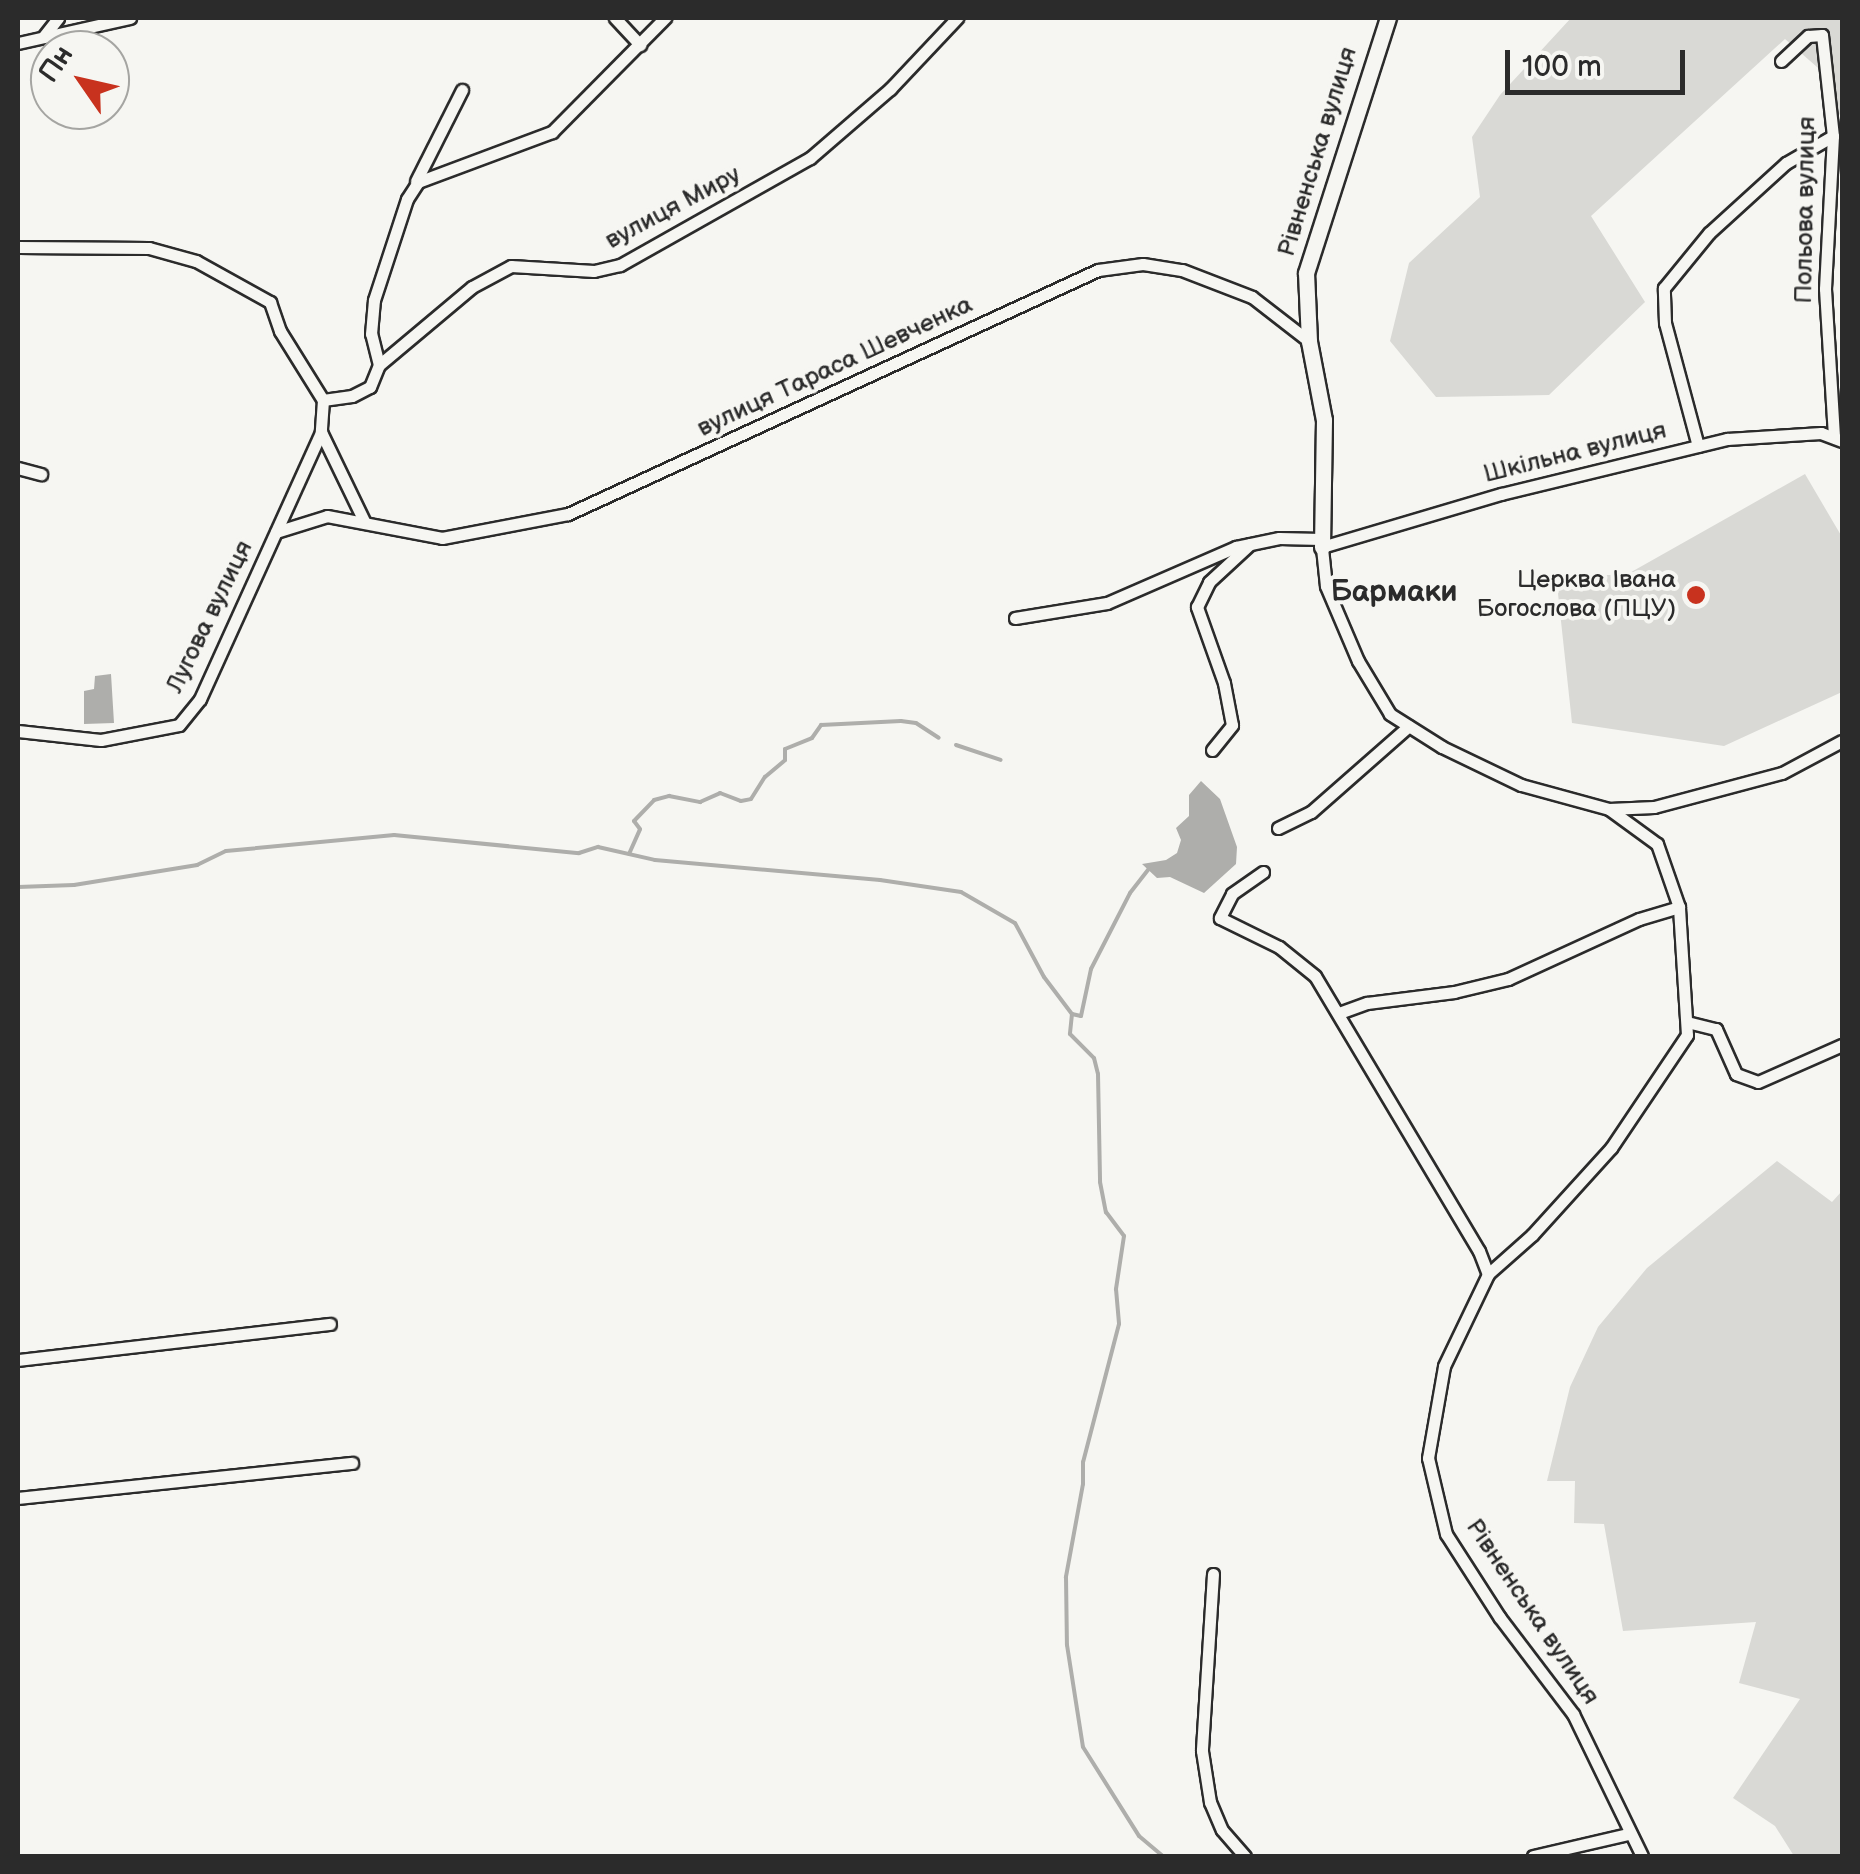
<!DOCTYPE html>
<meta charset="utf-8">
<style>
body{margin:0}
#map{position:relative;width:1860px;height:1874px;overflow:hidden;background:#f6f6f2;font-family:"Balsamiq Sans",sans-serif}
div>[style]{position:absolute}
.green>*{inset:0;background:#d9d9d5}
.water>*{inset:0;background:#aeaeab}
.stream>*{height:4px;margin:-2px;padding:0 2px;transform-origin:2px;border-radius:2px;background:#aeaeab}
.roads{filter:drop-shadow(2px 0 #2b2b2b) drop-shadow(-2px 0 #2b2b2b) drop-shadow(0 2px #2b2b2b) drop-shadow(0 -2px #2b2b2b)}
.street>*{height:11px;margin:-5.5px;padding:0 5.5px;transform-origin:5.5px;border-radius:5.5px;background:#f6f6f2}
.secondary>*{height:15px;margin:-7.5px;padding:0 7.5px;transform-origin:7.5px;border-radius:7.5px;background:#f6f6f2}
.dots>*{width:28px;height:28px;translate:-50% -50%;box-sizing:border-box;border:5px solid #f6f6f2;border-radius:50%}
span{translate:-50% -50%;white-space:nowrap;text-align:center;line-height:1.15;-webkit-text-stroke:8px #f6f6f2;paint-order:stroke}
.street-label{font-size:25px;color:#2b2b2b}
.poi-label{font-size:25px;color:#2b2b2b}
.right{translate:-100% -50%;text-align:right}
.quarter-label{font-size:30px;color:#2b2b2b;font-weight:700}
.frame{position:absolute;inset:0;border:20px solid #2b2b2b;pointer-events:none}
.north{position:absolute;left:30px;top:30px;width:100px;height:100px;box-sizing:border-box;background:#f6f6f2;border:2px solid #a5a5a2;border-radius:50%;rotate:304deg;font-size:28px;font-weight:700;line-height:40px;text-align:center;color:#2b2b2b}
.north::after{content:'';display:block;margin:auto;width:35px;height:45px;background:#c8321e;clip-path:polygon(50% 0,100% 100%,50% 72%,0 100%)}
.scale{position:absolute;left:1505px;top:50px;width:180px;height:45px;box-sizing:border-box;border:5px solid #2b2b2b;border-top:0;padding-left:12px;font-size:30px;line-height:35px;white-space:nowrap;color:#2b2b2b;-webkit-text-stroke:8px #f6f6f2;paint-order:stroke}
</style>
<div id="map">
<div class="green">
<i style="clip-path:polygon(1571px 18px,1842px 18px,1842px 114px,1832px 116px,1833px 81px,1785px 39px,1591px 216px,1645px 302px,1549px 395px,1436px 397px,1390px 341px,1409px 263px,1480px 197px,1472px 137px,1500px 95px)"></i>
<i style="clip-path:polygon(1805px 474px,1842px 537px,1842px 692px,1724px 746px,1572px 723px,1556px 575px,1626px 575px)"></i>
<i style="clip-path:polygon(1777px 1161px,1832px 1202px,1842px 1191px,1842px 1856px,1794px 1856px,1775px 1826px,1733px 1798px,1800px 1699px,1739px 1683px,1756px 1622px,1623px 1631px,1604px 1524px,1574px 1523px,1575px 1481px,1547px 1481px,1570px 1387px,1598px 1327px,1647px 1268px)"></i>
</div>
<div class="water">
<i style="clip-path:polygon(111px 674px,114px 723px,84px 724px,84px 691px,94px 689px,95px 676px)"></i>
<i style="clip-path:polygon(1201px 781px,1220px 799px,1237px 847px,1236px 864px,1204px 893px,1170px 877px,1157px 878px,1142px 864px,1166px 860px,1177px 853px,1181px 840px,1176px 828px,1189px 816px,1189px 795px)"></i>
</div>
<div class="stream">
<i style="left:956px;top:745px;width:47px;rotate:18.4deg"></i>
<i style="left:629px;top:854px;width:27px;rotate:-66deg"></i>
<i style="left:640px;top:829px;width:10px;rotate:-127deg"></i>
<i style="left:634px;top:821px;width:29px;rotate:-46deg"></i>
<i style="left:654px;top:800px;width:16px;rotate:-15deg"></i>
<i style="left:669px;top:796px;width:32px;rotate:11deg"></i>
<i style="left:700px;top:802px;width:22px;rotate:-24deg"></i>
<i style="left:720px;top:793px;width:22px;rotate:21deg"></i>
<i style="left:741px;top:801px;width:10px;rotate:-11deg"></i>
<i style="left:751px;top:799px;width:26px;rotate:-58deg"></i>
<i style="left:765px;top:777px;width:26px;rotate:-40deg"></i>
<i style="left:785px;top:760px;width:11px;rotate:-90deg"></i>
<i style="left:785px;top:749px;width:29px;rotate:-22deg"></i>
<i style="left:812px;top:738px;width:16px;rotate:-55deg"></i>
<i style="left:821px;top:725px;width:80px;rotate:-2.9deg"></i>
<i style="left:901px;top:721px;width:15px;rotate:8deg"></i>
<i style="left:916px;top:723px;width:27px;rotate:33deg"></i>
<i style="left:18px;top:887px;width:56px;rotate:-2deg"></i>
<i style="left:74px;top:885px;width:125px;rotate:-9.2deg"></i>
<i style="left:197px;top:865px;width:32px;rotate:-26deg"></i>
<i style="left:226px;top:851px;width:169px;rotate:-5.4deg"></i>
<i style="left:394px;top:835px;width:186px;rotate:5.6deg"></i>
<i style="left:579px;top:853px;width:20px;rotate:-18deg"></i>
<i style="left:598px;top:847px;width:58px;rotate:12.8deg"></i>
<i style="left:655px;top:860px;width:226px;rotate:5.1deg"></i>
<i style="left:880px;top:880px;width:82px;rotate:8.4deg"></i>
<i style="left:961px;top:892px;width:62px;rotate:29.9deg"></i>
<i style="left:1015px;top:923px;width:61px;rotate:61.8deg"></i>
<i style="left:1044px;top:977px;width:46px;rotate:52.9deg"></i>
<i style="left:1072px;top:1014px;width:20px;rotate:96deg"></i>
<i style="left:1070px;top:1034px;width:34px;rotate:45deg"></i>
<i style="left:1094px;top:1058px;width:16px;rotate:76deg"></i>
<i style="left:1098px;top:1074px;width:108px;rotate:88.9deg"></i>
<i style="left:1100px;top:1182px;width:31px;rotate:79deg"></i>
<i style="left:1106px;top:1212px;width:30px;rotate:53deg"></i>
<i style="left:1124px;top:1236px;width:54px;rotate:98.6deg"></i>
<i style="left:1116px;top:1289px;width:35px;rotate:85deg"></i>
<i style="left:1119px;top:1324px;width:143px;rotate:104.6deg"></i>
<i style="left:1083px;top:1462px;width:22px;rotate:90deg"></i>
<i style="left:1083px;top:1484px;width:95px;rotate:100.4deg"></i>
<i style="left:1066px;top:1577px;width:68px;rotate:89.2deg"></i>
<i style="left:1067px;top:1645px;width:103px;rotate:81.1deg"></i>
<i style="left:1083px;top:1747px;width:105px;rotate:57.8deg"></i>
<i style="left:1139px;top:1836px;width:31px;rotate:40deg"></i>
<i style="left:1072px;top:1014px;width:9px;rotate:13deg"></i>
<i style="left:1081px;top:1016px;width:48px;rotate:-78deg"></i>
<i style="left:1091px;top:969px;width:85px;rotate:-62.8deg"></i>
<i style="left:1130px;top:893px;width:31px;rotate:-52deg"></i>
</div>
<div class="roads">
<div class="street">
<i style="left:615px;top:18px;width:37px;rotate:47deg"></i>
<i style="left:44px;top:36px;width:23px;rotate:-52deg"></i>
<i style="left:18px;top:43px;width:115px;rotate:-12.6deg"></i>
<i style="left:1781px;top:61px;width:37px;rotate:-43deg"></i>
<i style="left:1808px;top:36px;width:14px;rotate:-4deg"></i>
<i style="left:1822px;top:35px;width:102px;rotate:83.8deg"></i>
<i style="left:1833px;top:136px;width:153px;rotate:93deg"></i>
<i style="left:1825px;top:289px;width:148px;rotate:86.5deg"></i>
<i style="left:416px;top:181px;width:102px;rotate:-63.2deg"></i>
<i style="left:18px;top:247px;width:131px;rotate:0.4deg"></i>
<i style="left:149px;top:248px;width:49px;rotate:15.5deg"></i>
<i style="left:196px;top:261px;width:85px;rotate:29deg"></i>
<i style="left:270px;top:302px;width:31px;rotate:71deg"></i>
<i style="left:280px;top:331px;width:81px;rotate:58.1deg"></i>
<i style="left:323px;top:400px;width:32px;rotate:94deg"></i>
<i style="left:321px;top:432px;width:101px;rotate:64.2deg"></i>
<i style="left:379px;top:365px;width:121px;rotate:-40deg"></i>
<i style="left:472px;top:287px;width:44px;rotate:-28.3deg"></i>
<i style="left:511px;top:266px;width:83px;rotate:3.4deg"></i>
<i style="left:594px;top:271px;width:27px;rotate:-13deg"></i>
<i style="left:620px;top:265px;width:218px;rotate:-29.4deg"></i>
<i style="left:810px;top:158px;width:106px;rotate:-40.8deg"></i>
<i style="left:890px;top:89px;width:98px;rotate:-46.7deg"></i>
<i style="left:323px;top:400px;width:29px;rotate:-8deg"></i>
<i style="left:352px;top:396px;width:20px;rotate:-27deg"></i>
<i style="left:370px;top:387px;width:24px;rotate:-68deg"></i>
<i style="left:379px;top:365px;width:32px;rotate:-104deg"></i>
<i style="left:371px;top:334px;width:34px;rotate:-85deg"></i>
<i style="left:374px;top:300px;width:106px;rotate:-71.9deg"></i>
<i style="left:407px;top:199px;width:20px;rotate:-57deg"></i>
<i style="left:418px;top:182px;width:143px;rotate:-20.5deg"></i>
<i style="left:552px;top:132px;width:161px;rotate:-45.3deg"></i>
<i style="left:1698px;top:446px;width:127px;rotate:-105deg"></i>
<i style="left:1665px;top:323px;width:35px;rotate:-92deg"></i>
<i style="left:1664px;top:288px;width:71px;rotate:-50.7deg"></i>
<i style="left:1709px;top:233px;width:104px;rotate:-42.3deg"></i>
<i style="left:1786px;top:163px;width:54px;rotate:-29.9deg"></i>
<i style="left:18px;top:468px;width:24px;rotate:15deg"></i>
<i style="left:276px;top:532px;width:53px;rotate:-17.4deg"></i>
<i style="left:327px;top:516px;width:117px;rotate:10.8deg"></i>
<i style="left:442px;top:538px;width:128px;rotate:-10.8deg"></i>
<i style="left:568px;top:514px;width:583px;rotate:-24.72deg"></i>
<i style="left:1098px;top:270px;width:45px;rotate:-7.6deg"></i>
<i style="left:1143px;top:264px;width:39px;rotate:9deg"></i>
<i style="left:1182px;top:270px;width:75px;rotate:21.1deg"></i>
<i style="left:1252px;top:297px;width:72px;rotate:37.7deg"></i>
<i style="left:1015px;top:618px;width:93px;rotate:-9.3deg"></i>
<i style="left:1107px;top:603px;width:141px;rotate:-23.5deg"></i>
<i style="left:1236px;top:547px;width:44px;rotate:-11.8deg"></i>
<i style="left:1279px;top:538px;width:42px;rotate:1.4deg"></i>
<i style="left:18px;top:731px;width:83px;rotate:6.2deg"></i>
<i style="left:101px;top:740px;width:79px;rotate:-10.9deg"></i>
<i style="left:179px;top:725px;width:33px;rotate:-51deg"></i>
<i style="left:200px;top:699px;width:293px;rotate:-65.6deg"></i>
<i style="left:1212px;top:750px;width:32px;rotate:-51deg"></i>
<i style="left:1232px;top:725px;width:43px;rotate:-100.8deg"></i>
<i style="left:1224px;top:683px;width:81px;rotate:-109.6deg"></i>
<i style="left:1197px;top:607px;width:28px;rotate:-64deg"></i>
<i style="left:1209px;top:582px;width:56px;rotate:-42.8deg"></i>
<i style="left:1609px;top:809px;width:45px;rotate:-2.5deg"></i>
<i style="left:1654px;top:807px;width:132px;rotate:-14.9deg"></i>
<i style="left:1782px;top:773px;width:68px;rotate:-28.1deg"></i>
<i style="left:1278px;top:828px;width:37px;rotate:-26deg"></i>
<i style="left:1311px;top:812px;width:130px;rotate:-41.3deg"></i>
<i style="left:1263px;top:872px;width:38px;rotate:145deg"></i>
<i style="left:1232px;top:894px;width:27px;rotate:117deg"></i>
<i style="left:1220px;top:918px;width:66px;rotate:26.2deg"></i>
<i style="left:1279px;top:947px;width:46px;rotate:38.9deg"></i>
<i style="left:1315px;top:976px;width:320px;rotate:59.2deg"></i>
<i style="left:1479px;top:1251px;width:25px;rotate:69deg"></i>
<i style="left:1339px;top:1013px;width:30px;rotate:-20deg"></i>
<i style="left:1367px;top:1003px;width:88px;rotate:-7.2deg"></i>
<i style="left:1454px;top:992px;width:56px;rotate:-13.5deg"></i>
<i style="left:1508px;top:979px;width:144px;rotate:-24.6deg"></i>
<i style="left:1639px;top:919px;width:42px;rotate:-16.7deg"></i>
<i style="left:1687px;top:1022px;width:30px;rotate:14deg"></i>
<i style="left:1716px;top:1029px;width:49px;rotate:66deg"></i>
<i style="left:1736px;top:1074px;width:23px;rotate:20deg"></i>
<i style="left:1758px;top:1082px;width:92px;rotate:-23.8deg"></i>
<i style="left:18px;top:1360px;width:314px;rotate:-6.6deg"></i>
<i style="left:18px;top:1498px;width:336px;rotate:-6deg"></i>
<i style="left:1213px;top:1574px;width:177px;rotate:93.6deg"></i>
<i style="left:1202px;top:1751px;width:52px;rotate:81.1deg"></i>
<i style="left:1210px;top:1802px;width:30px;rotate:67deg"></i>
<i style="left:1222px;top:1830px;width:35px;rotate:49deg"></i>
<i style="left:1533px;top:1856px;width:98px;rotate:-13deg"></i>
<i style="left:1642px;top:1856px;width:158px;rotate:-115.9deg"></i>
<i style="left:1573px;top:1714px;width:121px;rotate:-127.2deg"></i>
<i style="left:1500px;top:1618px;width:100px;rotate:-122.7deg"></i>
<i style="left:1446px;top:1534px;width:78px;rotate:-103.3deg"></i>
<i style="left:1428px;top:1458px;width:93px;rotate:-80.1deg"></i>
<i style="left:1444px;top:1366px;width:102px;rotate:-64.4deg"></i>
<i style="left:1488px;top:1274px;width:59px;rotate:-41.6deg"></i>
<i style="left:1532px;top:1235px;width:118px;rotate:-47.8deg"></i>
<i style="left:1611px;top:1148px;width:136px;rotate:-56.1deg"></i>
<i style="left:1687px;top:1035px;width:128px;rotate:-93.6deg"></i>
<i style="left:1679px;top:907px;width:67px;rotate:-109.2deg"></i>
<i style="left:1657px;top:844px;width:59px;rotate:-143.9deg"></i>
<i style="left:1609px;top:809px;width:91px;rotate:-164.7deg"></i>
<i style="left:1521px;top:785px;width:88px;rotate:-154.3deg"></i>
<i style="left:1442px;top:747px;width:62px;rotate:-147.6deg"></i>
<i style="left:1390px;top:714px;width:62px;rotate:-121.1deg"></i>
<i style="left:1358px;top:661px;width:82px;rotate:-113.1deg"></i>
<i style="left:1326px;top:586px;width:39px;rotate:-96deg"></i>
<i style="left:1322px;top:547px;width:187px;rotate:-16.5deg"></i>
<i style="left:1501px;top:494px;width:233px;rotate:-13.7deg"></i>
<i style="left:1727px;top:439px;width:94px;rotate:-3.7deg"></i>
<i style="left:1821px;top:433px;width:22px;rotate:21deg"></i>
</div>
<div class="secondary">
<i style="left:1322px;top:547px;width:127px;rotate:-89.1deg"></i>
<i style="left:1324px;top:420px;width:80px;rotate:-100.8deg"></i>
<i style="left:1309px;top:341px;width:68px;rotate:-92.5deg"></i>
<i style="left:1306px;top:273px;width:268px;rotate:-72.2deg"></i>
</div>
</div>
<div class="dots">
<i style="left:1696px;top:595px;background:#c8321e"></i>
</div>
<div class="street-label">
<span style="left:1318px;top:152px;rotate:-73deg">Рівненська вулиця</span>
<span style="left:673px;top:208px;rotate:-28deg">вулиця Миру</span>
<span style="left:1806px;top:210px;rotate:-89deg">Польова вулиця</span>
<span style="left:835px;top:367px;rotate:-25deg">вулиця Тараса Шевченка</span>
<span style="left:1575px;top:453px;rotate:-14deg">Шкільна вулиця</span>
<span style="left:210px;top:617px;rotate:-64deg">Лугова вулиця</span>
<span style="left:1532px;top:1612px;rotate:56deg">Рівненська вулиця</span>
</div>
<div class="poi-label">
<span class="right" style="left:1676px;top:595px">Церква Івана<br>Богослова (ПЦУ)</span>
</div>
<div class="quarter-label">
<span style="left:1394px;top:592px">Бармаки</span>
</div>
<div class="frame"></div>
<div class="north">Пн</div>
<div class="scale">100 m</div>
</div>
